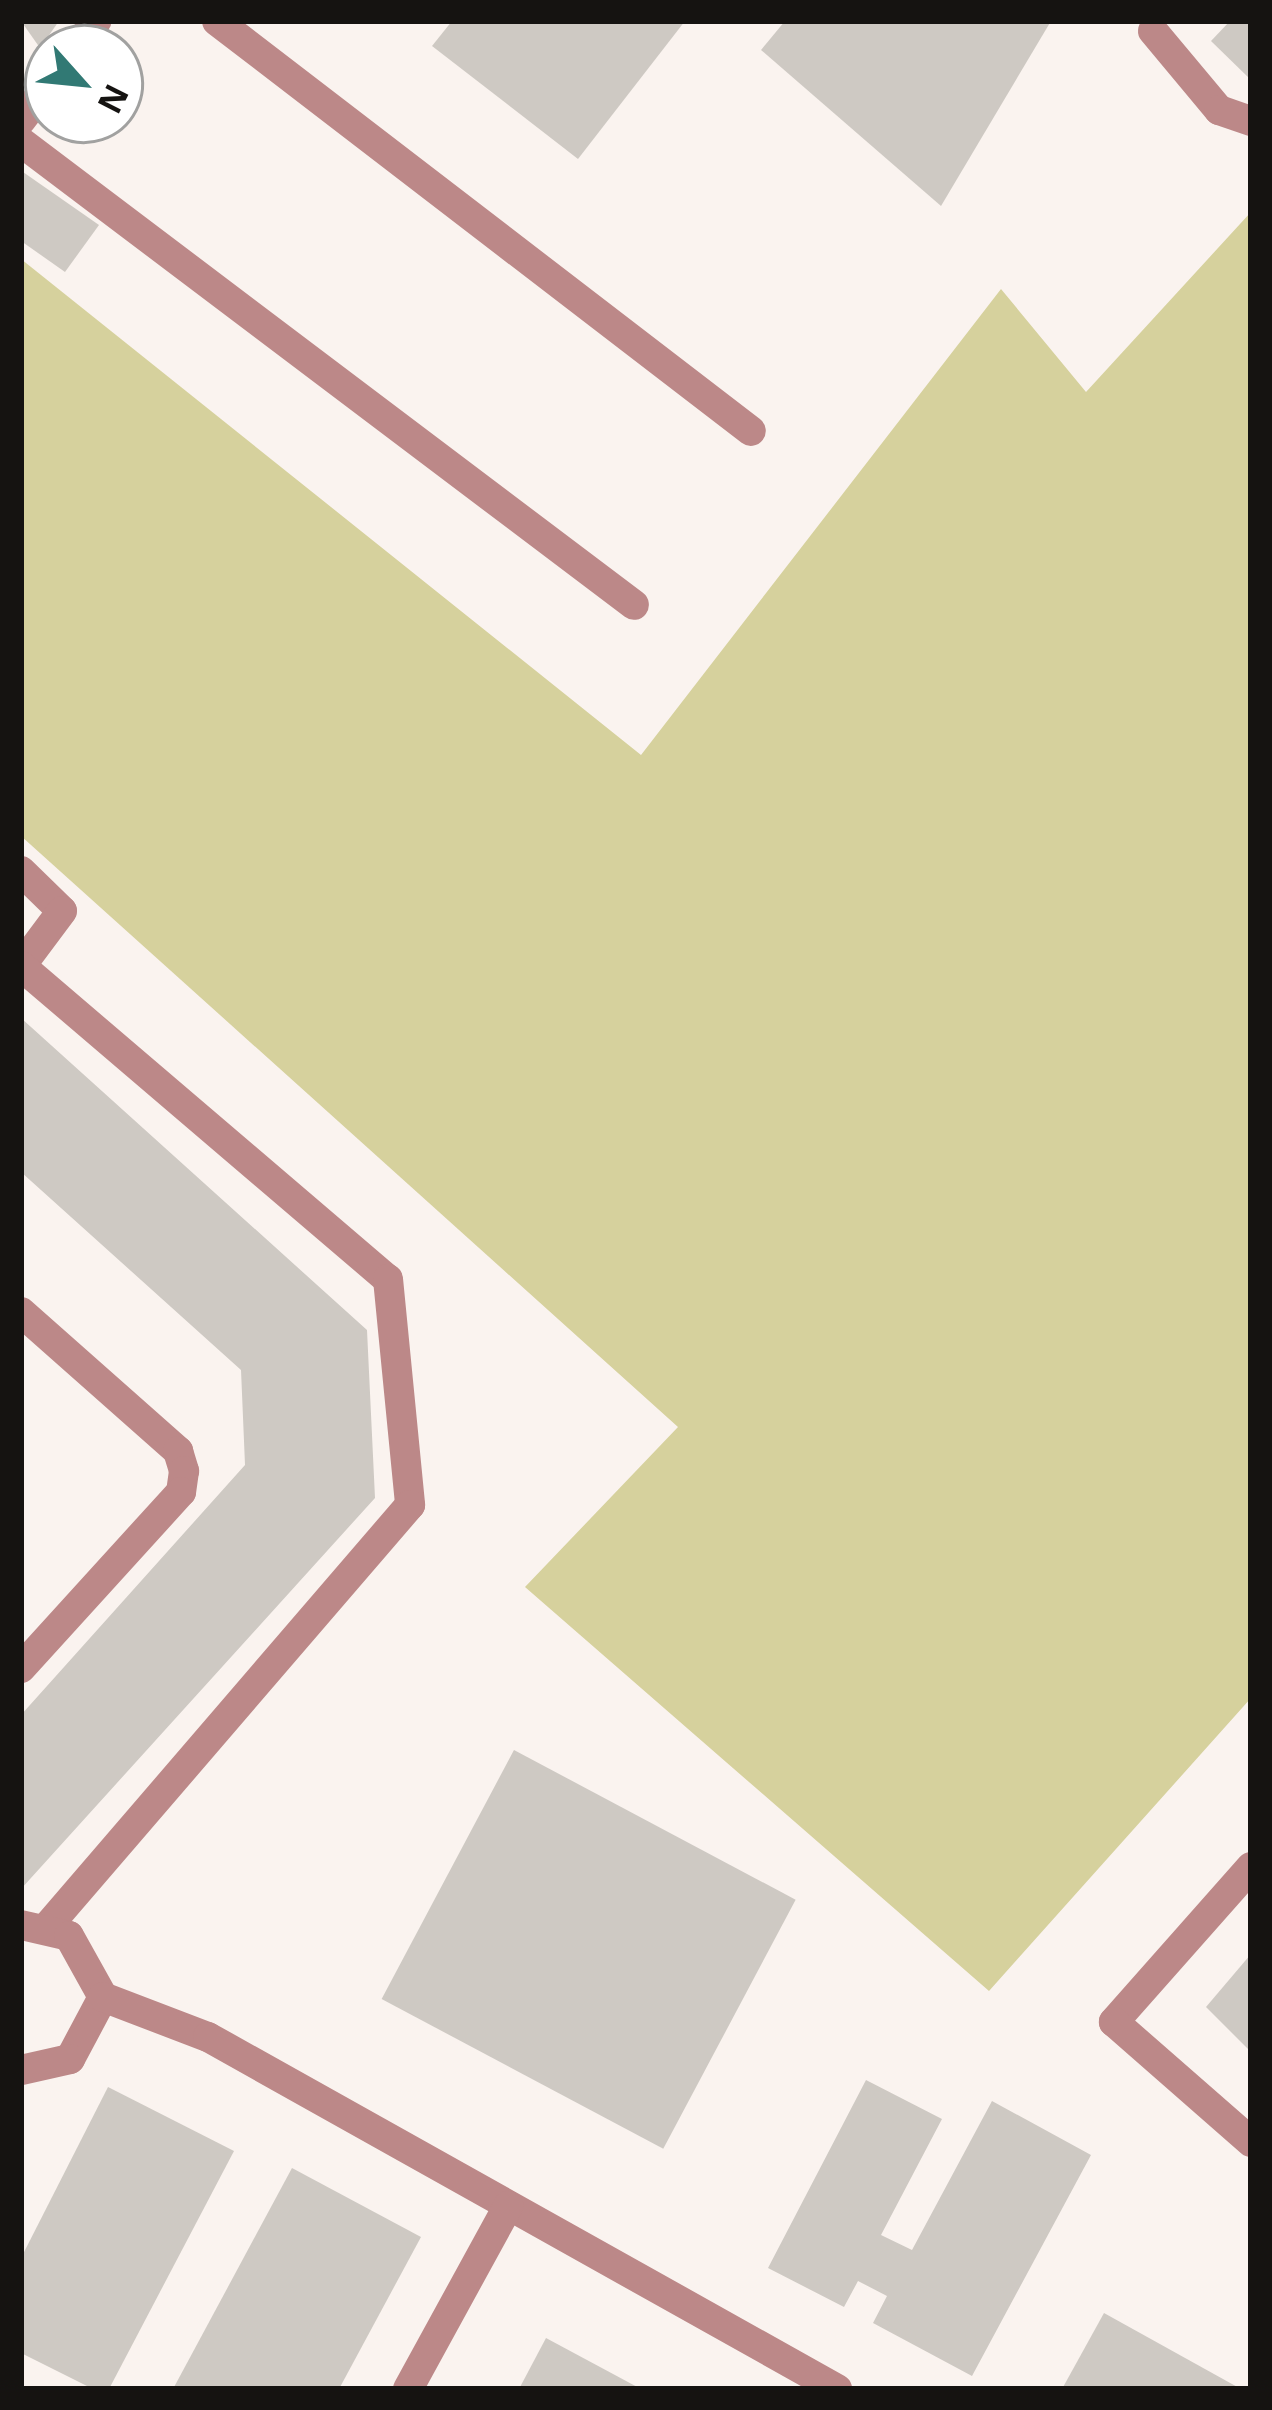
<!DOCTYPE html>
<style>
body{margin:0}
#map{position:relative;width:1272px;height:2410px;overflow:hidden;background:#faf3ef;font-family:"Open Sans",sans-serif}
div>[style]{position:absolute}
.green>*{inset:0;background:#d6d19d}
.building>*{inset:0;background:#cec9c3;transform-origin:0 0}
.minor>*{height:30px;margin:-15px;padding:0 15px;transform-origin:15px;border-radius:15px;background:#bc8888}
span{translate:-50% -50%;white-space:nowrap;text-align:center;line-height:1.15;-webkit-text-stroke:10px #fff;paint-order:stroke}
.frame{position:absolute;inset:0;border:24px solid #151311;pointer-events:none}
.north{position:absolute;left:24px;top:24px;width:120px;height:120px;box-sizing:border-box;background:#fff;border:3px solid #a1a1a0;border-radius:50%;rotate:117deg;font-size:33px;font-weight:700;line-height:48px;text-align:center;color:#151311}
.north::after{content:'';display:block;margin:auto;width:42px;height:54px;background:#317974;clip-path:polygon(50% 0,100% 100%,50% 72%,0 100%)}
</style>
<div id="map">
<div class="green">
<i style="clip-path:polygon(1251px 212px,1251px 1698px,989px 1991px,525px 1587px,678px 1427px,21px 836px,21px 259px,641px 755px,1001px 289px,1086px 392px)"></i>
</div>
<div class="building">
<i style="clip-path:polygon(21px 21px,59px 21px,40px 48px)"></i>
<i style="clip-path:polygon(452px 21px,685px 21px,578px 159px,432px 46px)"></i>
<i style="clip-path:polygon(785px 21px,1051px 21px,941px 206px,761px 50px)"></i>
<i style="clip-path:polygon(1230px 21px,1251px 21px,1251px 80px,1211px 41px)"></i>
<i style="clip-path:polygon(23px 172px,99px 225px,65px 272px,21px 241px)"></i>
<i style="clip-path:polygon(21px 1018px,367px 1330px,375px 1498px,21px 1889px,21px 1715px,245px 1465px,241px 1370px,21px 1172px)"></i>
<i style="left:514px;top:1750px;width:319px;height:282px;rotate:28deg"></i>
<i style="clip-path:polygon(1251px 1954px,1251px 2052px,1206px 2007px)"></i>
<i style="clip-path:polygon(866px 2080px,942px 2119px,881px 2235px,912px 2250px,992px 2101px,1091px 2155px,972px 2376px,873px 2323px,887px 2296px,858px 2281px,844px 2307px,768px 2268px)"></i>
<i style="clip-path:polygon(108px 2087px,234px 2151px,109px 2389px,93px 2389px,21px 2353px,21px 2258px)"></i>
<i style="clip-path:polygon(292px 2168px,421px 2237px,339px 2389px,173px 2389px)"></i>
<i style="clip-path:polygon(1104px 2313px,1241px 2389px,1062px 2389px)"></i>
<i style="clip-path:polygon(546px 2338px,641px 2389px,519px 2389px)"></i>
</div>
<div class="minor">
<i style="left:217px;top:21px;width:673px;rotate:37.52deg"></i>
<i style="left:1153px;top:31px;width:103px;rotate:50.1deg"></i>
<i style="left:1219px;top:110px;width:34px;rotate:19deg"></i>
<i style="left:76px;top:48px;width:34px;rotate:-53deg"></i>
<i style="left:21px;top:120px;width:44px;rotate:-52.4deg"></i>
<i style="left:21px;top:142px;width:768px;rotate:37.06deg"></i>
<i style="left:21px;top:871px;width:57px;rotate:44.3deg"></i>
<i style="left:62px;top:911px;width:69px;rotate:126.7deg"></i>
<i style="left:21px;top:966px;width:482px;rotate:40.5deg"></i>
<i style="left:388px;top:1279px;width:227px;rotate:84.4deg"></i>
<i style="left:410px;top:1505px;width:557px;rotate:130.7deg"></i>
<i style="left:21px;top:1312px;width:210px;rotate:41.5deg"></i>
<i style="left:178px;top:1451px;width:21px;rotate:73deg"></i>
<i style="left:184px;top:1471px;width:21px;rotate:98deg"></i>
<i style="left:181px;top:1492px;width:238px;rotate:132.3deg"></i>
<i style="left:1251px;top:1867px;width:207px;rotate:131.5deg"></i>
<i style="left:1114px;top:2022px;width:182px;rotate:41.2deg"></i>
<i style="left:21px;top:1925px;width:49px;rotate:12.9deg"></i>
<i style="left:69px;top:1936px;width:70px;rotate:60.9deg"></i>
<i style="left:103px;top:1997px;width:70px;rotate:118deg"></i>
<i style="left:70px;top:2059px;width:50px;rotate:167.3deg"></i>
<i style="left:103px;top:1997px;width:112px;rotate:20.9deg"></i>
<i style="left:208px;top:2037px;width:721px;rotate:29.23deg"></i>
<i style="left:408px;top:2389px;width:209px;rotate:-61.3deg"></i>
</div>
<div class="frame"></div>
<div class="north">N</div>
</div>
